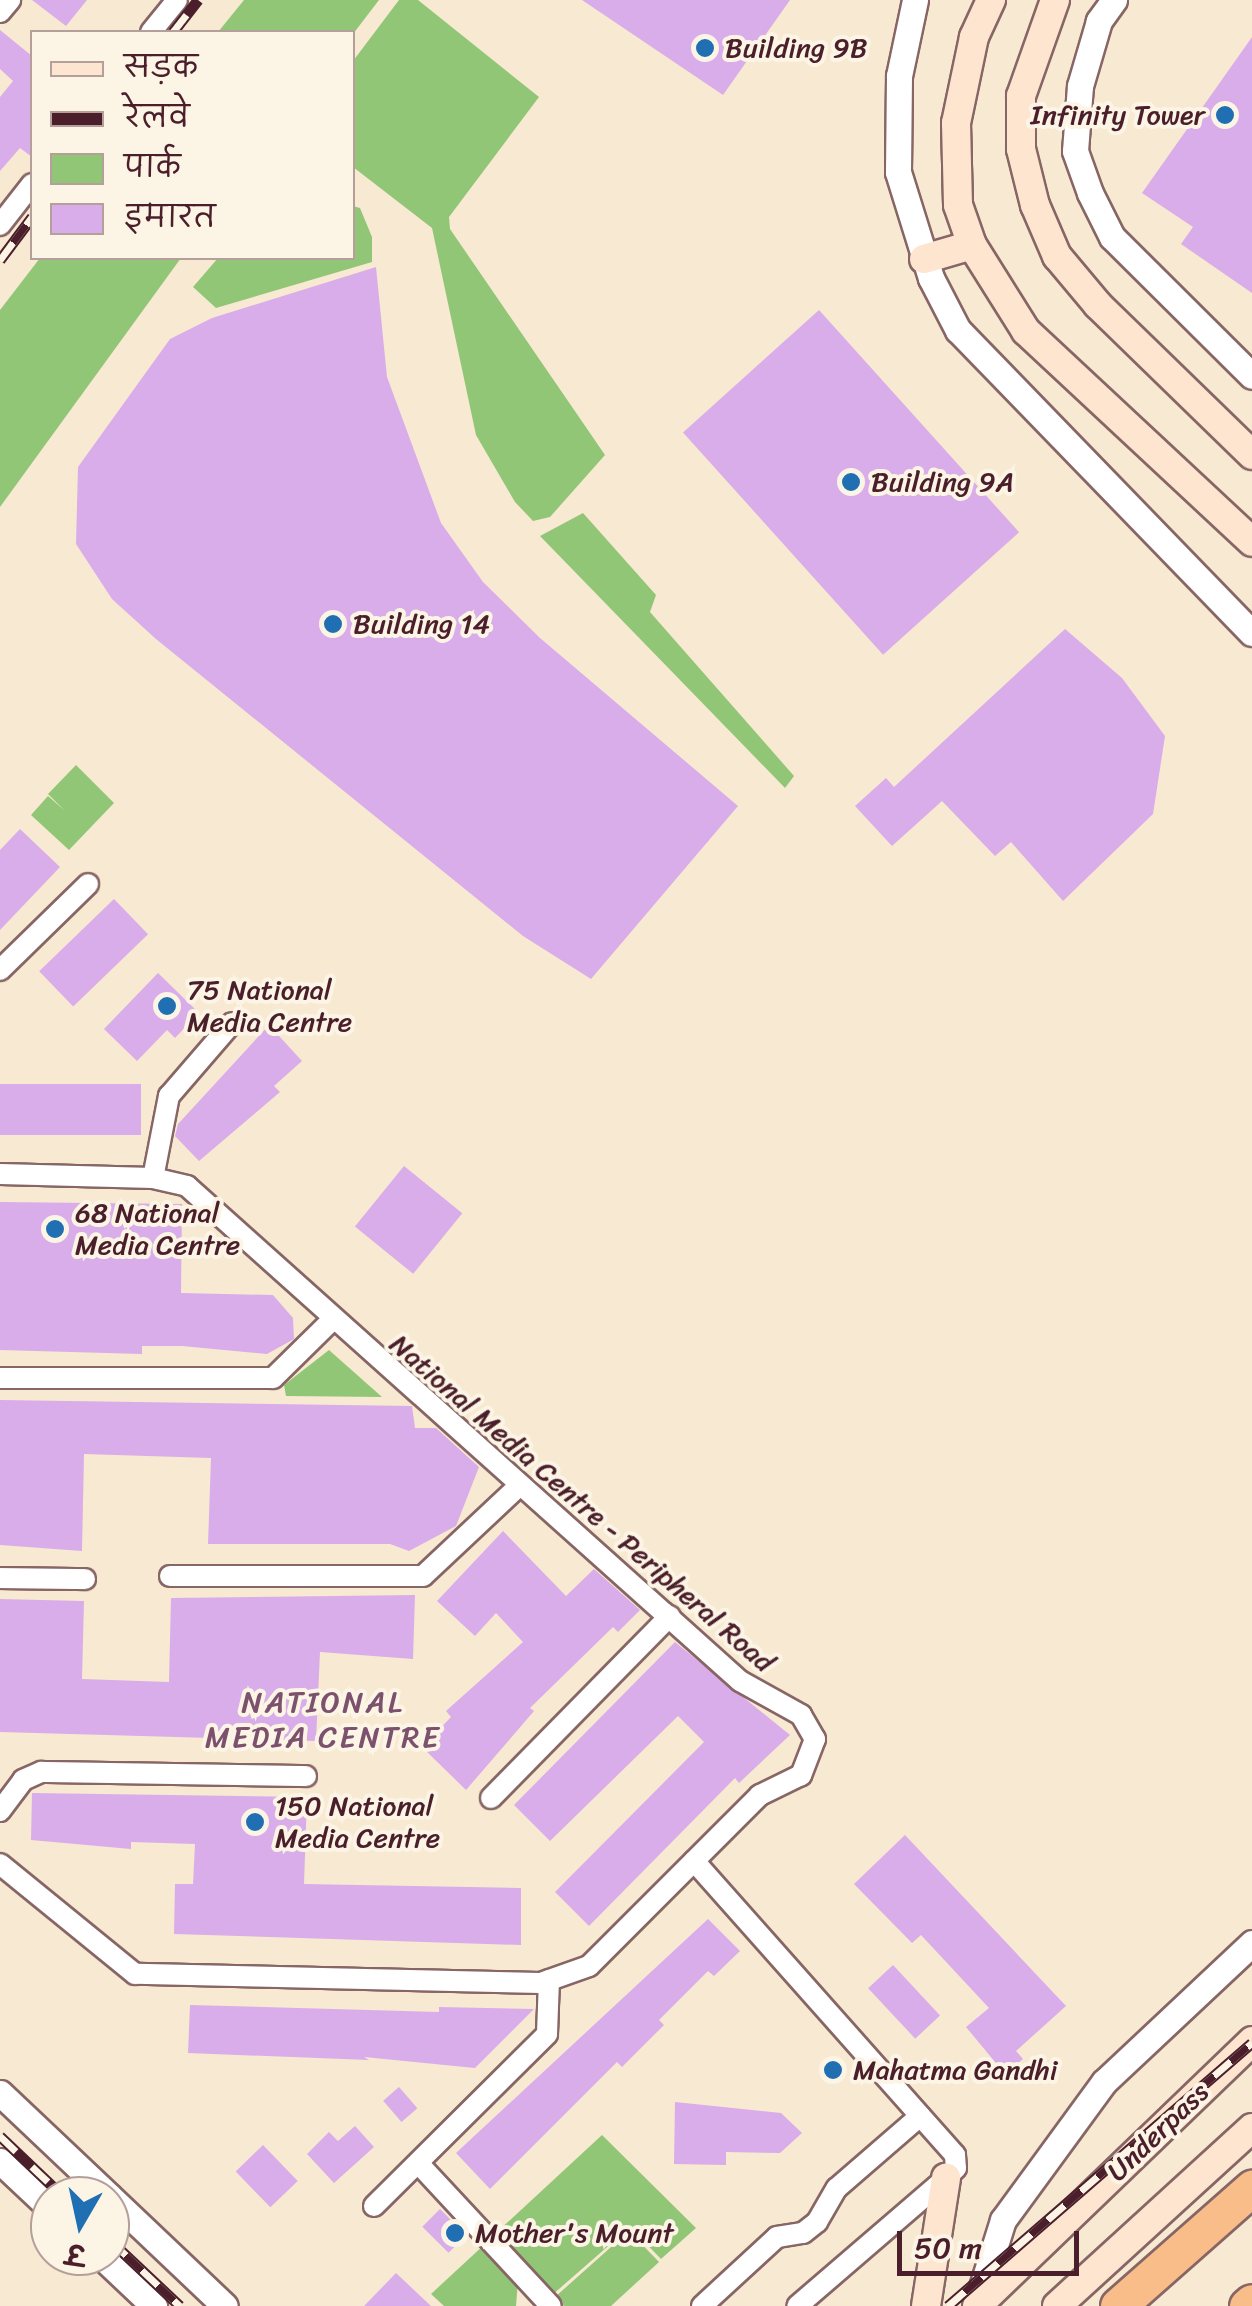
<!DOCTYPE html>
<meta charset="utf-8">
<style>
body{margin:0}
#map{position:relative;width:1252px;height:2306px;overflow:hidden;background:#f8e9d2;font-family:Sriracha,"Playpen Sans Deva",sans-serif}
div>[style]{position:absolute}
.green>*{inset:0;background:#92c677}
.building>*{inset:0;background:#d8ade9;transform-origin:0 0}
.roads{filter:drop-shadow(2px 0 #876665) drop-shadow(-2px 0 #876665) drop-shadow(0 2px #876665) drop-shadow(0 -2px #876665)}
.minor>*{height:20px;margin:-10px;padding:0 10px;transform-origin:10px;border-radius:10px;background:#fff}
.tertiary>*{height:25px;margin:-12.5px;padding:0 12.5px;transform-origin:12.5px;border-radius:12.5px;background:#fff}
.secondary>*{height:28px;margin:-14px;padding:0 14px;transform-origin:14px;border-radius:14px;background:#fde5d0}
.motorway>*{height:35px;margin:-17.5px;padding:0 17.5px;transform-origin:17.5px;border-radius:17.5px;background:#f9bd89}
.rail>*{height:11px;margin-top:-5.5px;transform-origin:0;background:repeating-linear-gradient(90deg,#fcf5e5 0 22px,#4a1f2b 0 44px);box-sizing:border-box;border-block:2px solid #4a1f2b}
.dots>*{width:28px;height:28px;translate:-50% -50%;box-sizing:border-box;border:5px solid #fcf5e5;border-radius:50%}
span{translate:-50% -50%;white-space:nowrap;text-align:center;line-height:1.15;-webkit-text-stroke:8px #fcf5e5;paint-order:stroke}
.poi-label{font-size:28px;color:#4a1f2b}
.left{translate:0 -50%;text-align:left}
.right{translate:-100% -50%;text-align:right}
.street-label{font-size:28px;color:#4a1f2b}
.neighbourhood-label{font-size:30px;color:#7c516e;letter-spacing:2.5px}
.legend{position:absolute;left:30px;top:30px;width:325px;height:230px;box-sizing:border-box;background:#fcf5e5;border:2px solid #b59f9b;margin:0;padding:12px 18px;list-style:none;font-size:30px;color:#4a1f2b}
.legend li{display:flex;align-items:center;gap:20px;height:50px}
.legend b{width:50px;border:2px solid #b59f9b}
.north{position:absolute;left:30px;top:2176px;width:100px;height:100px;box-sizing:border-box;background:#fcf5e5;border:2px solid #b59f9b;border-radius:50%;rotate:189deg;font-size:28px;font-weight:700;line-height:40px;text-align:center;color:#4a1f2b}
.north::after{content:'';display:block;margin:auto;width:35px;height:45px;background:#1f6fb2;clip-path:polygon(50% 0,100% 100%,50% 72%,0 100%)}
.scale{position:absolute;left:897px;top:2231px;width:182px;height:45px;box-sizing:border-box;border:5px solid #4a1f2b;border-top:0;padding-left:12px;font-size:30px;line-height:35px;white-space:nowrap;color:#4a1f2b;-webkit-text-stroke:8px #fcf5e5;paint-order:stroke}
</style>
<div id="map">
<div class="green">
<i style="clip-path:polygon(244px 0,379px 0,353px 34px,218px 32px)"></i>
<i style="clip-path:polygon(399px 0,418px 0,539px 97px,449px 217px,450px 229px,605px 455px,550px 517px,533px 521px,515px 502px,476px 435px,432px 228px,353px 167px,353px 61px)"></i>
<i style="clip-path:polygon(353px 206px,360px 208px,372px 237px,372px 262px,216px 308px,193px 287px,218px 258px,352px 258px)"></i>
<i style="clip-path:polygon(40px 258px,181px 258px,0 507px,0 310px)"></i>
<i style="clip-path:polygon(583px 513px,656px 595px,650px 612px,794px 776px,785px 788px,540px 536px)"></i>
<i style="clip-path:polygon(76px 765px,114px 803px,69px 850px,31px 815px,48px 796px,64px 810px,48px 794px)"></i>
<i style="clip-path:polygon(329px 1350px,382px 1397px,286px 1396px,284px 1385px)"></i>
<i style="clip-path:polygon(602px 2135px,696px 2228px,661px 2259px,630px 2227px,551px 2296px,495px 2234px)"></i>
<i style="clip-path:polygon(629px 2231px,659px 2262px,611px 2306px,564px 2306px,555px 2297px)"></i>
<i style="clip-path:polygon(485px 2244px,518px 2281px,516px 2306px,444px 2306px,431px 2294px)"></i>
</div>
<div class="building">
<i style="clip-path:polygon(32px 0,87px 0,66px 26px)"></i>
<i style="clip-path:polygon(582px 0,790px 0,723px 95px)"></i>
<i style="clip-path:polygon(0 30px,32px 56px,32px 157px,20px 148px,0 171px,0 97px,13px 81px,0 69px)"></i>
<i style="clip-path:polygon(1252px 37px,1252px 293px,1181px 244px,1193px 227px,1142px 193px)"></i>
<i style="clip-path:polygon(376px 267px,387px 377px,441px 523px,483px 582px,540px 638px,738px 806px,591px 979px,523px 936px,156px 639px,112px 599px,76px 544px,78px 467px,170px 339px,212px 318px)"></i>
<i style="left:819px;top:310px;width:299px;height:183px;rotate:48deg"></i>
<i style="clip-path:polygon(1065px 629px,1122px 678px,1165px 736px,1153px 814px,1063px 901px,1011px 842px,995px 856px,942px 801px,892px 846px,855px 806px,886px 778px,894px 787px)"></i>
<i style="clip-path:polygon(20px 829px,60px 867px,0 930px,0 850px)"></i>
<i style="left:114px;top:899px;width:49px;height:104px;rotate:46deg"></i>
<i style="clip-path:polygon(158px 973px,199px 1013px,175px 1038px,167px 1030px,137px 1061px,104px 1029px)"></i>
<i style="clip-path:polygon(269px 1025px,302px 1061px,274px 1086px,280px 1092px,199px 1161px,175px 1136px,178px 1124px)"></i>
<i style="left:0;top:1084px;width:141px;height:51px"></i>
<i style="left:404px;top:1166px;width:75px;height:78px;rotate:39deg"></i>
<i style="clip-path:polygon(0 1202px,182px 1204px,181px 1293px,273px 1295px,293px 1318px,294px 1339px,267px 1354px,182px 1346px,142px 1346px,142px 1354px,0 1350px)"></i>
<i style="clip-path:polygon(0 1400px,412px 1406px,415px 1428px,436px 1428px,479px 1467px,456px 1526px,409px 1551px,390px 1544px,208px 1544px,211px 1458px,84px 1454px,82px 1551px,0 1545px)"></i>
<i style="clip-path:polygon(503px 1531px,566px 1596px,594px 1569px,640px 1610px,618px 1632px,613px 1627px,530px 1708px,534px 1711px,466px 1790px,422px 1747px,451px 1717px,446px 1711px,523px 1642px,496px 1613px,475px 1636px,437px 1601px)"></i>
<i style="clip-path:polygon(415px 1595px,413px 1659px,320px 1652px,316px 1741px,0 1732px,0 1599px,84px 1601px,82px 1679px,169px 1682px,171px 1598px)"></i>
<i style="clip-path:polygon(675px 1642px,790px 1735px,739px 1783px,735px 1778px,589px 1926px,555px 1892px,704px 1742px,678px 1716px,550px 1841px,514px 1805px)"></i>
<i style="clip-path:polygon(32px 1793px,307px 1797px,304px 1884px,521px 1888px,521px 1945px,174px 1934px,175px 1884px,193px 1884px,195px 1844px,131px 1842px,131px 1849px,31px 1840px)"></i>
<i style="clip-path:polygon(905px 1835px,1066px 2006px,1016px 2051px,1023px 2059px,1005px 2074px,966px 2027px,989px 2008px,921px 1935px,912px 1943px,854px 1884px)"></i>
<i style="clip-path:polygon(708px 1919px,740px 1951px,714px 1976px,708px 1971px,659px 2020px,664px 2025px,622px 2067px,617px 2062px,490px 2189px,456px 2153px)"></i>
<i style="left:893px;top:1965px;width:69px;height:34px;rotate:47deg"></i>
<i style="clip-path:polygon(190px 2005px,439px 2012px,439px 2007px,534px 2009px,475px 2068px,364px 2057px,369px 2060px,188px 2053px)"></i>
<i style="left:399px;top:2087px;width:28px;height:21px;rotate:49deg"></i>
<i style="clip-path:polygon(675px 2102px,781px 2113px,802px 2133px,780px 2153px,726px 2152px,726px 2165px,674px 2164px)"></i>
<i style="clip-path:polygon(355px 2126px,374px 2147px,334px 2183px,307px 2154px,329px 2132px,338px 2141px)"></i>
<i style="left:263px;top:2145px;width:50px;height:38px;rotate:46deg"></i>
<i style="left:440px;top:2209px;width:37px;height:25px;rotate:45deg"></i>
<i style="clip-path:polygon(396px 2273px,431px 2306px,364px 2306px)"></i>
</div>
<div class="roads">
<div class="minor">
<i style="left:0;top:12px;width:16px;rotate:-50deg"></i>
<i style="left:151px;top:32px;width:41px;rotate:-50.9deg"></i>
<i style="left:0;top:225px;width:52px;rotate:-52deg"></i>
<i style="left:0;top:970px;width:123px;rotate:-44.3deg"></i>
<i style="left:0;top:1174px;width:153px;rotate:1.5deg"></i>
<i style="left:153px;top:1178px;width:35px;rotate:13deg"></i>
<i style="left:187px;top:1186px;width:742px;rotate:41.83deg"></i>
<i style="left:740px;top:1681px;width:70px;rotate:29.1deg"></i>
<i style="left:801px;top:1715px;width:28px;rotate:60deg"></i>
<i style="left:815px;top:1739px;width:39px;rotate:111deg"></i>
<i style="left:801px;top:1775px;width:46px;rotate:154deg"></i>
<i style="left:760px;top:1795px;width:242px;rotate:135deg"></i>
<i style="left:589px;top:1966px;width:51px;rotate:160.5deg"></i>
<i style="left:541px;top:1983px;width:406px;rotate:-178.7deg"></i>
<i style="left:135px;top:1974px;width:174px;rotate:-140.8deg"></i>
<i style="left:153px;top:1178px;width:84px;rotate:-79deg"></i>
<i style="left:169px;top:1096px;width:96px;rotate:-49.2deg"></i>
<i style="left:0;top:1378px;width:273px"></i>
<i style="left:273px;top:1378px;width:83px;rotate:-44.5deg"></i>
<i style="left:170px;top:1576px;width:253px"></i>
<i style="left:423px;top:1576px;width:133px;rotate:-43.2deg"></i>
<i style="left:0;top:1578px;width:85px;rotate:0.7deg"></i>
<i style="left:491px;top:1798px;width:255px;rotate:-45.5deg"></i>
<i style="left:0;top:1811px;width:39px;rotate:-53deg"></i>
<i style="left:23px;top:1780px;width:20px;rotate:-24deg"></i>
<i style="left:41px;top:1772px;width:265px;rotate:0.9deg"></i>
<i style="left:694px;top:1861px;width:393px;rotate:48.4deg"></i>
<i style="left:955px;top:2155px;width:13px;rotate:86deg"></i>
<i style="left:956px;top:2168px;width:14px;rotate:135deg"></i>
<i style="left:946px;top:2178px;width:196px;rotate:139.3deg"></i>
<i style="left:418px;top:2163px;width:195px;rotate:47.1deg"></i>
<i style="left:374px;top:2206px;width:244px;rotate:-44.8deg"></i>
<i style="left:547px;top:2034px;width:54px;rotate:-87.9deg"></i>
<i style="left:702px;top:2306px;width:102px;rotate:-42.6deg"></i>
<i style="left:777px;top:2237px;width:26px;rotate:-9deg"></i>
<i style="left:803px;top:2233px;width:18px;rotate:-38deg"></i>
<i style="left:817px;top:2222px;width:39px;rotate:-60deg"></i>
<i style="left:837px;top:2188px;width:110px;rotate:-40.9deg"></i>
</div>
<div class="tertiary">
<i style="left:915px;top:0;width:78px;rotate:101.9deg"></i>
<i style="left:899px;top:76px;width:96px;rotate:90.6deg"></i>
<i style="left:898px;top:172px;width:111px;rotate:72.7deg"></i>
<i style="left:931px;top:278px;width:59px;rotate:62.6deg"></i>
<i style="left:958px;top:330px;width:422px;rotate:45.9deg"></i>
<i style="left:1114px;top:0;width:26px;rotate:126deg"></i>
<i style="left:1099px;top:21px;width:68px;rotate:106.3deg"></i>
<i style="left:1080px;top:86px;width:65px;rotate:94.4deg"></i>
<i style="left:1075px;top:151px;width:45px;rotate:70.3deg"></i>
<i style="left:1090px;top:193px;width:49px;rotate:63.4deg"></i>
<i style="left:1112px;top:237px;width:197px;rotate:44.8deg"></i>
<i style="left:0;top:2093px;width:150px;rotate:43.4deg"></i>
<i style="left:0;top:2161px;width:69px;rotate:43.2deg"></i>
<i style="left:110px;top:2197px;width:158px;rotate:43.5deg"></i>
<i style="left:101px;top:2256px;width:73px;rotate:43.3deg"></i>
<i style="left:976px;top:2306px;width:90px;rotate:-72.6deg"></i>
<i style="left:1003px;top:2220px;width:171px;rotate:-53.8deg"></i>
<i style="left:1104px;top:2082px;width:203px;rotate:-43.2deg"></i>
</div>
<div class="secondary">
<i style="left:991px;top:0;width:41px;rotate:114.7deg"></i>
<i style="left:974px;top:37px;width:88px;rotate:101.8deg"></i>
<i style="left:956px;top:123px;width:82px;rotate:88.6deg"></i>
<i style="left:958px;top:205px;width:42px;rotate:70.7deg"></i>
<i style="left:972px;top:245px;width:102px;rotate:57.9deg"></i>
<i style="left:1026px;top:331px;width:309px;rotate:43deg"></i>
<i style="left:1055px;top:0;width:102px;rotate:109.5deg"></i>
<i style="left:1021px;top:96px;width:53px;rotate:90deg"></i>
<i style="left:1021px;top:149px;width:58px;rotate:76deg"></i>
<i style="left:1035px;top:205px;width:56px;rotate:66.7deg"></i>
<i style="left:1057px;top:256px;width:64px;rotate:50.1deg"></i>
<i style="left:1098px;top:305px;width:215px;rotate:44.2deg"></i>
<i style="left:924px;top:259px;width:50px;rotate:-16.3deg"></i>
<i style="left:926px;top:2306px;width:130px;rotate:-81.1deg"></i>
<i style="left:977px;top:2306px;width:382px;rotate:-43.9deg"></i>
<i style="left:1057px;top:2306px;width:264px;rotate:-42.4deg"></i>
</div>
<div class="motorway">
<i style="left:1118px;top:2306px;width:179px;rotate:-41.4deg"></i>
<i style="left:1247px;top:2306px;width:6px;rotate:-39deg"></i>
</div>
</div>
<div class="rail">
<i style="left:173px;top:32px;width:41px;rotate:-52deg"></i>
<i style="left:0;top:260px;width:54px;rotate:-53.3deg"></i>
<i style="left:0;top:2136px;width:87px;rotate:43.6deg"></i>
<i style="left:110px;top:2240px;width:96px;rotate:43.3deg"></i>
<i style="left:948px;top:2306px;width:402px;rotate:-40.9deg"></i>
</div>
<div class="dots">
<i style="left:705px;top:48px;background:#1f6fb2"></i>
<i style="left:1225px;top:115px;background:#1f6fb2"></i>
<i style="left:851px;top:482px;background:#1f6fb2"></i>
<i style="left:333px;top:624px;background:#1f6fb2"></i>
<i style="left:167px;top:1006px;background:#1f6fb2"></i>
<i style="left:55px;top:1229px;background:#1f6fb2"></i>
<i style="left:255px;top:1822px;background:#1f6fb2"></i>
<i style="left:833px;top:2070px;background:#1f6fb2"></i>
<i style="left:455px;top:2233px;background:#1f6fb2"></i>
</div>
<div class="poi-label">
<span class="left" style="left:725px;top:48px">Building 9B</span>
<span class="right" style="left:1205px;top:115px">Infinity Tower</span>
<span class="left" style="left:871px;top:482px">Building 9A</span>
<span class="left" style="left:353px;top:624px">Building 14</span>
<span class="left" style="left:187px;top:1006px">75 National<br>Media Centre</span>
<span class="left" style="left:75px;top:1229px">68 National<br>Media Centre</span>
<span class="left" style="left:275px;top:1822px">150 National<br>Media Centre</span>
<span class="left" style="left:853px;top:2070px">Mahatma Gandhi</span>
<span class="left" style="left:475px;top:2233px">Mother's Mount</span>
</div>
<div class="street-label">
<span style="left:582px;top:1503px;rotate:41deg">National Media Centre - Peripheral Road</span>
<span style="left:1158px;top:2132px;rotate:-44deg">Underpass</span>
</div>
<div class="neighbourhood-label">
<span style="left:323px;top:1719px">NATIONAL<br>MEDIA CENTRE</span>
</div>
<ul class="legend">
<li><b style="height:12px;background:#fde5d0"></b>सड़क</li>
<li><b style="height:12px;background:#4a1f2b"></b>रेलवे</li>
<li><b style="height:28px;background:#92c677"></b>पार्क</li>
<li><b style="height:28px;background:#d8ade9"></b>इमारत</li>
</ul>
<div class="north">उ</div>
<div class="scale">50 m</div>
</div>
